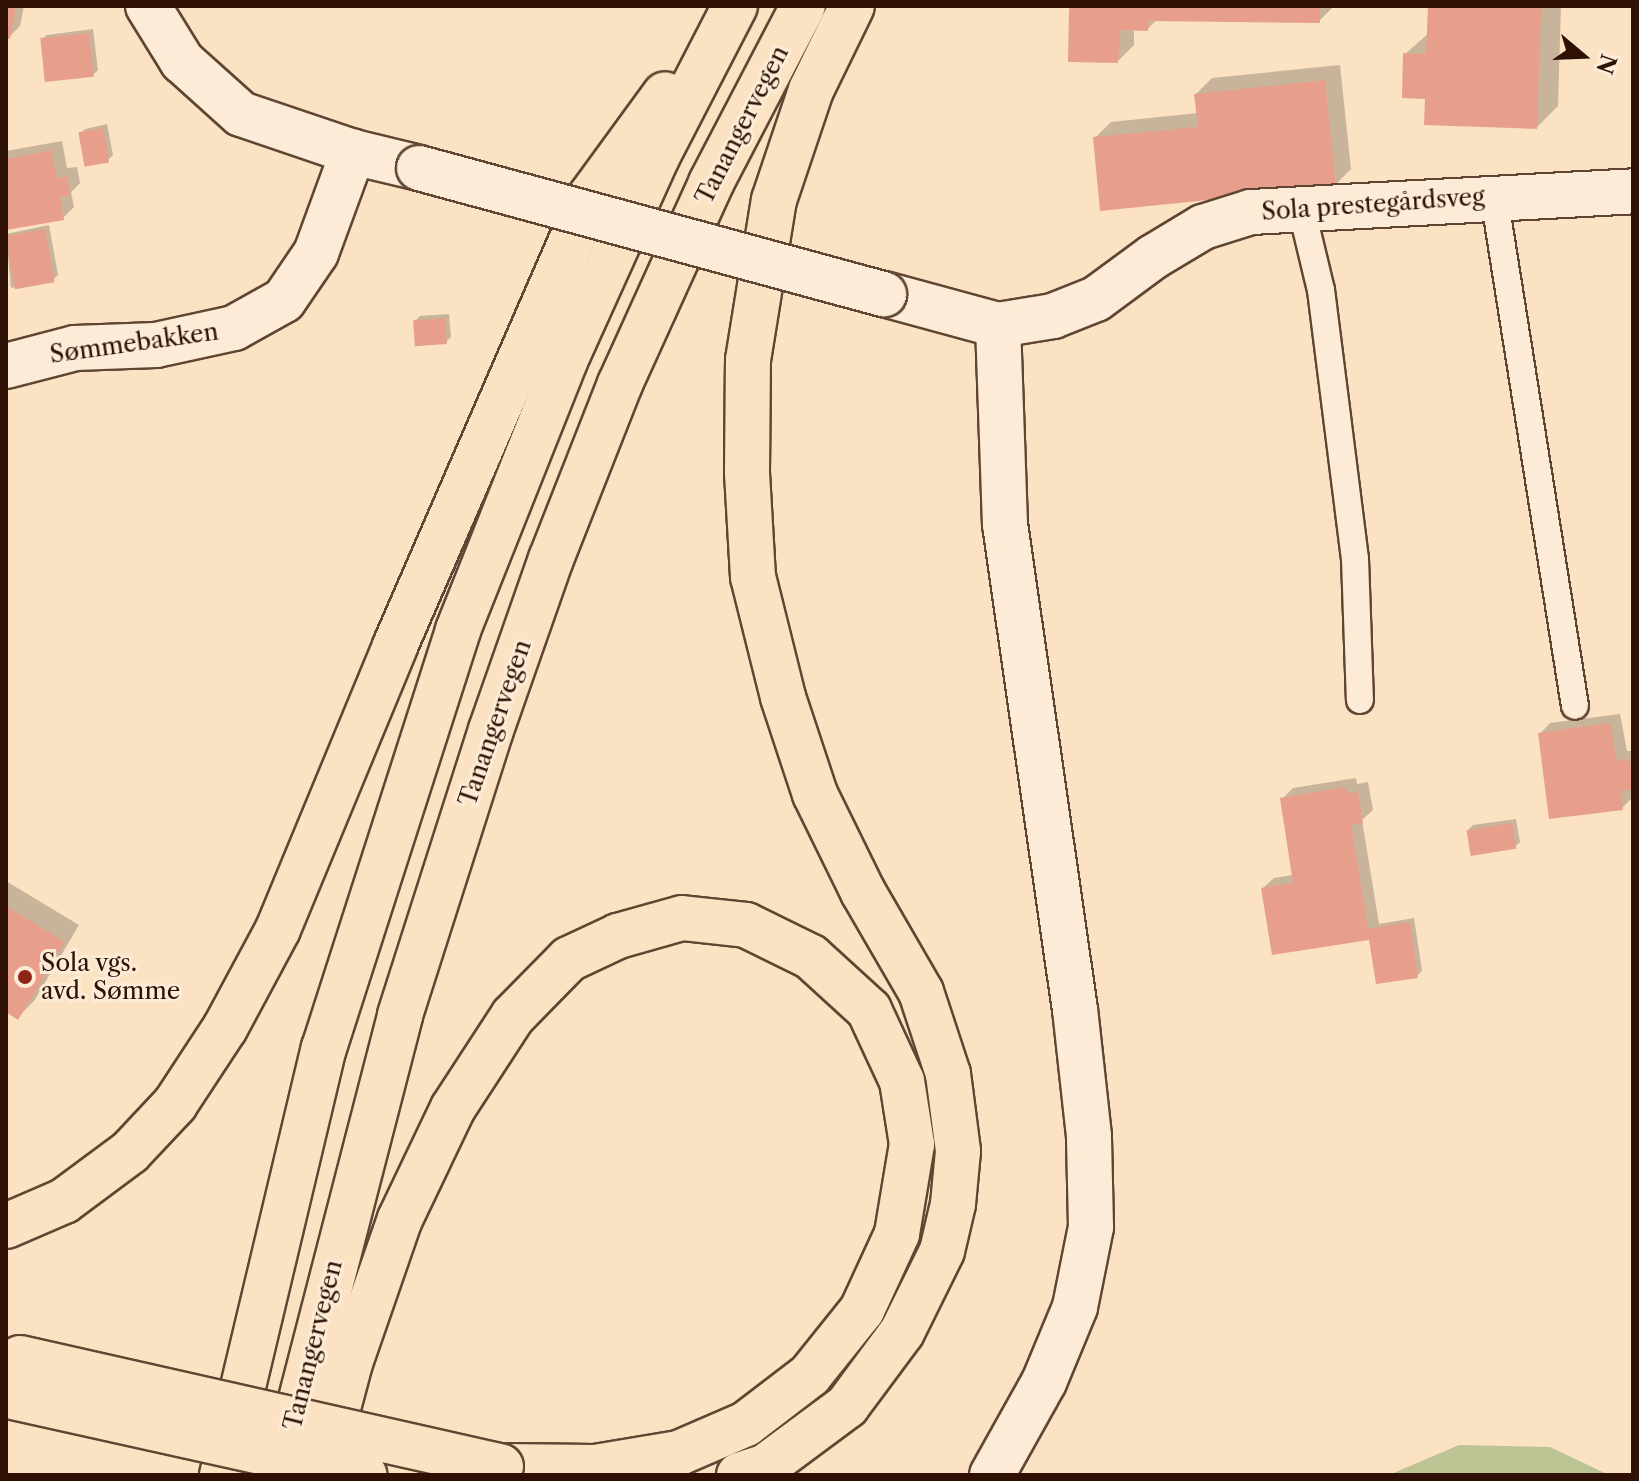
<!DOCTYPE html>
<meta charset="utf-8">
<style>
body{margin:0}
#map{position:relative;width:1639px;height:1481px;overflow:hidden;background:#fae2c2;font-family:"Libre Caslon Text",serif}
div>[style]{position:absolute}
.green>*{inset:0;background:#bcc494}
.shadow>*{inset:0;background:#0003}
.building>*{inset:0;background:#e79f8b;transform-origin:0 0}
.roads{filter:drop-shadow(2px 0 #614534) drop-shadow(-2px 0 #614534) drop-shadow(0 2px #614534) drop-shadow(0 -2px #614534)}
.lane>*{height:26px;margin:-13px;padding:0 13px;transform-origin:13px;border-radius:13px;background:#fcecd7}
.street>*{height:44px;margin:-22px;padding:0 22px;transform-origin:22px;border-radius:22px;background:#fcecd7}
.highway>*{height:44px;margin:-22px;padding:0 22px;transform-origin:22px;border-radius:22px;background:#fae2c2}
.bridges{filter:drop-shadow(2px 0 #614534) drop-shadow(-2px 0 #614534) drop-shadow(0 2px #614534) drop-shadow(0 -2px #614534)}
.street-bridge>*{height:44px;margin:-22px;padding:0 22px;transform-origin:22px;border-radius:22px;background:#fcecd7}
.highway-bridge>*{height:44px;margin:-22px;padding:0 22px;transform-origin:22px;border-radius:22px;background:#fae2c2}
.dots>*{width:22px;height:22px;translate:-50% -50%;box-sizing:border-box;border:4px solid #fcecd7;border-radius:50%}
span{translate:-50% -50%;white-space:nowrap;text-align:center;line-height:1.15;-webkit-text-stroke:6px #fcecd7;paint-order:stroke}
.street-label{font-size:24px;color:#2e1104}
.poi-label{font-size:24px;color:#2e1104}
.left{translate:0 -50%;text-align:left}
.frame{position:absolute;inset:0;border:8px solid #2e1104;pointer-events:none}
.north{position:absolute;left:1543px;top:16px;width:80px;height:80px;-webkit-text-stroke:6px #fcecd7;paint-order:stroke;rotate:109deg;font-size:22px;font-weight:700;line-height:32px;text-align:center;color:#2e1104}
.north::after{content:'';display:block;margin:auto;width:28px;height:36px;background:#2e1104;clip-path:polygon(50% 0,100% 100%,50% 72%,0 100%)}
</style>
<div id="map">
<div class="green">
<i style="clip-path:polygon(1459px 1445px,1550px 1447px,1609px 1475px,1389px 1475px)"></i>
</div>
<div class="shadow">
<i style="clip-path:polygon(6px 6px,24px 6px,20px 26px,9px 37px,6px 36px)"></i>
<i style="clip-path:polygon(1073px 6px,1334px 6px,1319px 21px,1158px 19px,1147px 29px,1134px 29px,1134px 45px,1118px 61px)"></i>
<i style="clip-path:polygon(1430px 6px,1561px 6px,1558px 106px,1537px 127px,1427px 97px,1405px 54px,1429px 33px)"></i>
<i style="clip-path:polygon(93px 29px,98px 70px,93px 75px,42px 39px,47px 35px)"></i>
<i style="clip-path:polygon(1340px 65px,1351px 169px,1335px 185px,1095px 138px,1111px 122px,1198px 113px,1196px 94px,1212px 78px)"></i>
<i style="clip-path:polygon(107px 124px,113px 155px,108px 160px,80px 134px,85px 129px)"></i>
<i style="clip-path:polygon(62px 141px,67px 168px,77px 167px,80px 183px,71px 192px,74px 207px,63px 218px,6px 228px,6px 151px)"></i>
<i style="clip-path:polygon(49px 225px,58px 275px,53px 280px,11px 288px,6px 234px)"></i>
<i style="clip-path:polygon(449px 314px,451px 337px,446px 342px,415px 321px,420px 316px)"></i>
<i style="clip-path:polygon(1620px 714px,1627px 751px,1633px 751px,1633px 797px,1622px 808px,1540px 734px,1550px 723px)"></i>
<i style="clip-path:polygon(1356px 778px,1357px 784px,1368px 782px,1373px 810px,1362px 820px,1379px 924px,1414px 918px,1422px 971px,1417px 976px,1371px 937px,1263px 888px,1274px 878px,1293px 875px,1282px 799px,1293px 788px)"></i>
<i style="clip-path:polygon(1516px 819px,1520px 842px,1515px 847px,1468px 830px,1473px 825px)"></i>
<i style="clip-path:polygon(6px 881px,79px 925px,34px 1001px,18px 1017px,6px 1010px)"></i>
</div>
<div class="building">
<i style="clip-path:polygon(6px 6px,16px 6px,10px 39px,6px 38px)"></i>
<i style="clip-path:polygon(1073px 6px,1320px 6px,1320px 23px,1149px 21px,1148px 31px,1120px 30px,1118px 63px,1068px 62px,1069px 9px)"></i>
<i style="clip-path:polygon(1428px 6px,1541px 6px,1537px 129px,1424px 125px,1425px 99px,1402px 98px,1403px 53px,1426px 54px)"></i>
<i style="left:89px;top:33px;width:44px;height:49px;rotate:84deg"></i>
<i style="clip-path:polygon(1325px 80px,1336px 187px,1100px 211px,1093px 137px,1198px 127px,1194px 94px)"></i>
<i style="left:103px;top:128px;width:35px;height:25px;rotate:80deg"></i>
<i style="clip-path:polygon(51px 150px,57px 178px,67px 176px,70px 195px,60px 197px,64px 220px,6px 230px,6px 159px)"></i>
<i style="left:45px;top:229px;width:54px;height:40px;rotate:80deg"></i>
<i style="left:445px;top:318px;width:26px;height:32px;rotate:86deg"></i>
<i style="clip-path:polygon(1610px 723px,1617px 761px,1630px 759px,1633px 789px,1620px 791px,1623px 810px,1549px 819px,1538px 733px)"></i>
<i style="clip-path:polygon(1346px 787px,1347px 793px,1358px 792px,1363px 823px,1351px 825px,1368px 929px,1410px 922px,1418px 978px,1376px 984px,1369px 940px,1272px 955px,1261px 888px,1293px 883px,1280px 798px)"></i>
<i style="left:1512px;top:823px;width:26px;height:46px;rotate:81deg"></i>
<i style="clip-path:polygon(6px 906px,65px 942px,18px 1020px,6px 1012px)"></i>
</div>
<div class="roads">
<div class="lane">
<i style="left:1494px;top:196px;width:516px;rotate:80.98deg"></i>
<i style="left:1301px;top:207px;width:85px;rotate:76.5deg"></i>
<i style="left:1321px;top:290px;width:271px;rotate:82.8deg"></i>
<i style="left:1355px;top:559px;width:141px;rotate:88deg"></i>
</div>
<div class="street">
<i style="left:148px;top:6px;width:65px;rotate:58.3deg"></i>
<i style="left:182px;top:61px;width:79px;rotate:41.9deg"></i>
<i style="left:241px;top:114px;width:118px;rotate:18.7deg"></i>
<i style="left:353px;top:152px;width:68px;rotate:13.6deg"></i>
<i style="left:884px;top:294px;width:118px;rotate:15.2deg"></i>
<i style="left:998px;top:325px;width:56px;rotate:-9.3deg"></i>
<i style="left:1053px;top:316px;width:46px;rotate:-21.6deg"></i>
<i style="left:1096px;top:299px;width:71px;rotate:-36.4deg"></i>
<i style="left:1153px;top:257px;width:58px;rotate:-31deg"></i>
<i style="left:1203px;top:227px;width:50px;rotate:-17.4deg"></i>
<i style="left:1251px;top:212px;width:383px;rotate:-3.1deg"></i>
<i style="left:6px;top:366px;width:71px;rotate:-14.6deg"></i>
<i style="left:75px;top:348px;width:81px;rotate:-2.1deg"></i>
<i style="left:156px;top:345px;width:80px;rotate:-12.3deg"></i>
<i style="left:234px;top:328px;width:57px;rotate:-29.2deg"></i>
<i style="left:284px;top:300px;width:57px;rotate:-55.8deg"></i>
<i style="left:316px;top:253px;width:108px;rotate:-69.9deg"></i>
<i style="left:992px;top:1475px;width:107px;rotate:-60.8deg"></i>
<i style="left:1044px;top:1382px;width:81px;rotate:-67.5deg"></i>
<i style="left:1075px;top:1307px;width:82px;rotate:-78.7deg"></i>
<i style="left:1091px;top:1227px;width:91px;rotate:-91.3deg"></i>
<i style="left:1089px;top:1136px;width:127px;rotate:-96.3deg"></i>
<i style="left:1075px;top:1010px;width:490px;rotate:-98.2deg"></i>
<i style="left:1005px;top:525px;width:200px;rotate:-92deg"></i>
</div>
<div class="highway">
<i style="left:6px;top:1226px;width:63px;rotate:-23.3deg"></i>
<i style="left:64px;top:1201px;width:82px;rotate:-36.6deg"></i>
<i style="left:130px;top:1152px;width:66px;rotate:-46.8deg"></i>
<i style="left:175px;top:1104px;width:91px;rotate:-56.7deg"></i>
<i style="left:225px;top:1028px;width:112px;rotate:-61.8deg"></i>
<i style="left:278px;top:929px;width:306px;rotate:-67.5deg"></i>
<i style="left:395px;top:646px;width:490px;rotate:-66.5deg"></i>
<i style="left:590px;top:197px;width:127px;rotate:-53.9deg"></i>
<i style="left:286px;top:1457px;width:456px;rotate:-75.5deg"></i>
<i style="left:400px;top:1015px;width:299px;rotate:-72.3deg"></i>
<i style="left:491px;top:730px;width:181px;rotate:-70.7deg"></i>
<i style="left:551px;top:559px;width:188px;rotate:-68.5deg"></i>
<i style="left:620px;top:384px;width:221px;rotate:-65.6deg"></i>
<i style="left:711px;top:183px;width:199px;rotate:-62.5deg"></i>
<i style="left:323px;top:1465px;width:106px;rotate:-75.2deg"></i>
<i style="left:350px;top:1363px;width:152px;rotate:-70.9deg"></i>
<i style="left:400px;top:1219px;width:123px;rotate:-64.5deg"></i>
<i style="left:453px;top:1108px;width:110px;rotate:-56.9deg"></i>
<i style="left:513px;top:1016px;width:80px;rotate:-45.5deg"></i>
<i style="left:569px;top:959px;width:54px;rotate:-25.1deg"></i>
<i style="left:618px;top:936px;width:66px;rotate:-15.7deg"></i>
<i style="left:682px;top:918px;width:64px;rotate:6.2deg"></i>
<i style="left:746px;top:925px;width:72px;rotate:26.2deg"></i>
<i style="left:811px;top:957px;width:79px;rotate:42.4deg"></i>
<i style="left:869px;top:1010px;width:78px;rotate:65.1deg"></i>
<i style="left:902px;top:1081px;width:64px;rotate:81deg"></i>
<i style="left:912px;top:1144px;width:91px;rotate:99.5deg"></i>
<i style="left:897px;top:1234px;width:84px;rotate:114.7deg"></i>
<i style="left:862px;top:1310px;width:83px;rotate:128.7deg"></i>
<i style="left:810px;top:1375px;width:81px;rotate:142.6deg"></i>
<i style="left:746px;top:1424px;width:73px;rotate:156.6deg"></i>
<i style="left:679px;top:1453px;width:85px;rotate:170.5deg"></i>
<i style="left:595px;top:1467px;width:94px;rotate:-179.4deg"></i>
<i style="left:222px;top:1475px;width:439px;rotate:-76.6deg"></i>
<i style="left:324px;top:1048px;width:439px;rotate:-72.2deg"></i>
<i style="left:458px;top:630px;width:289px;rotate:-68.3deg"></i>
<i style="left:565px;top:361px;width:224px;rotate:-65.7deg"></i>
<i style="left:657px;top:157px;width:170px;rotate:-62.7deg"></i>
<i style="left:739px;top:1475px;width:28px;rotate:-18deg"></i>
<i style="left:766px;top:1466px;width:101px;rotate:-36.5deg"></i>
<i style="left:847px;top:1406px;width:92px;rotate:-53.4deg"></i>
<i style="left:902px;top:1332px;width:90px;rotate:-63.7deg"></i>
<i style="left:942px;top:1251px;width:48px;rotate:-76.8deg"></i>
<i style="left:953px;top:1204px;width:53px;rotate:-84.6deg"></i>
<i style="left:958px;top:1151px;width:78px;rotate:-97.4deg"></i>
<i style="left:948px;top:1074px;width:86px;rotate:-108.2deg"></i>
<i style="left:921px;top:992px;width:116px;rotate:-120.1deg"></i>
<i style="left:863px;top:892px;width:109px;rotate:-116.1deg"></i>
<i style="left:815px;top:794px;width:102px;rotate:-108.3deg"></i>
<i style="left:783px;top:697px;width:124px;rotate:-104deg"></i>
<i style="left:753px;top:577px;width:105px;rotate:-93.3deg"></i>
<i style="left:747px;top:472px;width:112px;rotate:-89.5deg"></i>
<i style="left:748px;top:360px;width:162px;rotate:-80.8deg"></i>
<i style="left:774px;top:200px;width:116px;rotate:-71.4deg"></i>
<i style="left:811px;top:90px;width:93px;rotate:-64deg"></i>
</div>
</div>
<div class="bridges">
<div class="street-bridge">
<i style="left:419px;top:168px;width:482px;rotate:15.2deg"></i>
</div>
<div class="highway-bridge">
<i style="left:20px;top:1358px;width:493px;rotate:12.7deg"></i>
<i style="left:13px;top:1397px;width:360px;rotate:12.5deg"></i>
</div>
</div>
<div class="dots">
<i style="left:25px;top:977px;background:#8f2418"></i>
</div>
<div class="street-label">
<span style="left:742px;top:125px;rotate:-63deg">Tanangervegen</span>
<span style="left:1373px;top:204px;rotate:-4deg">Sola prestegårdsveg</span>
<span style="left:134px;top:343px;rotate:-8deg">Sømmebakken</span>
<span style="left:495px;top:723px;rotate:-71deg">Tanangervegen</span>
<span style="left:313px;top:1345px;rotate:-76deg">Tanangervegen</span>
</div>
<div class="poi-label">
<span class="left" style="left:41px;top:977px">Sola vgs.<br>avd. Sømme</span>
</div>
<div class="frame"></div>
<div class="north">N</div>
</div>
